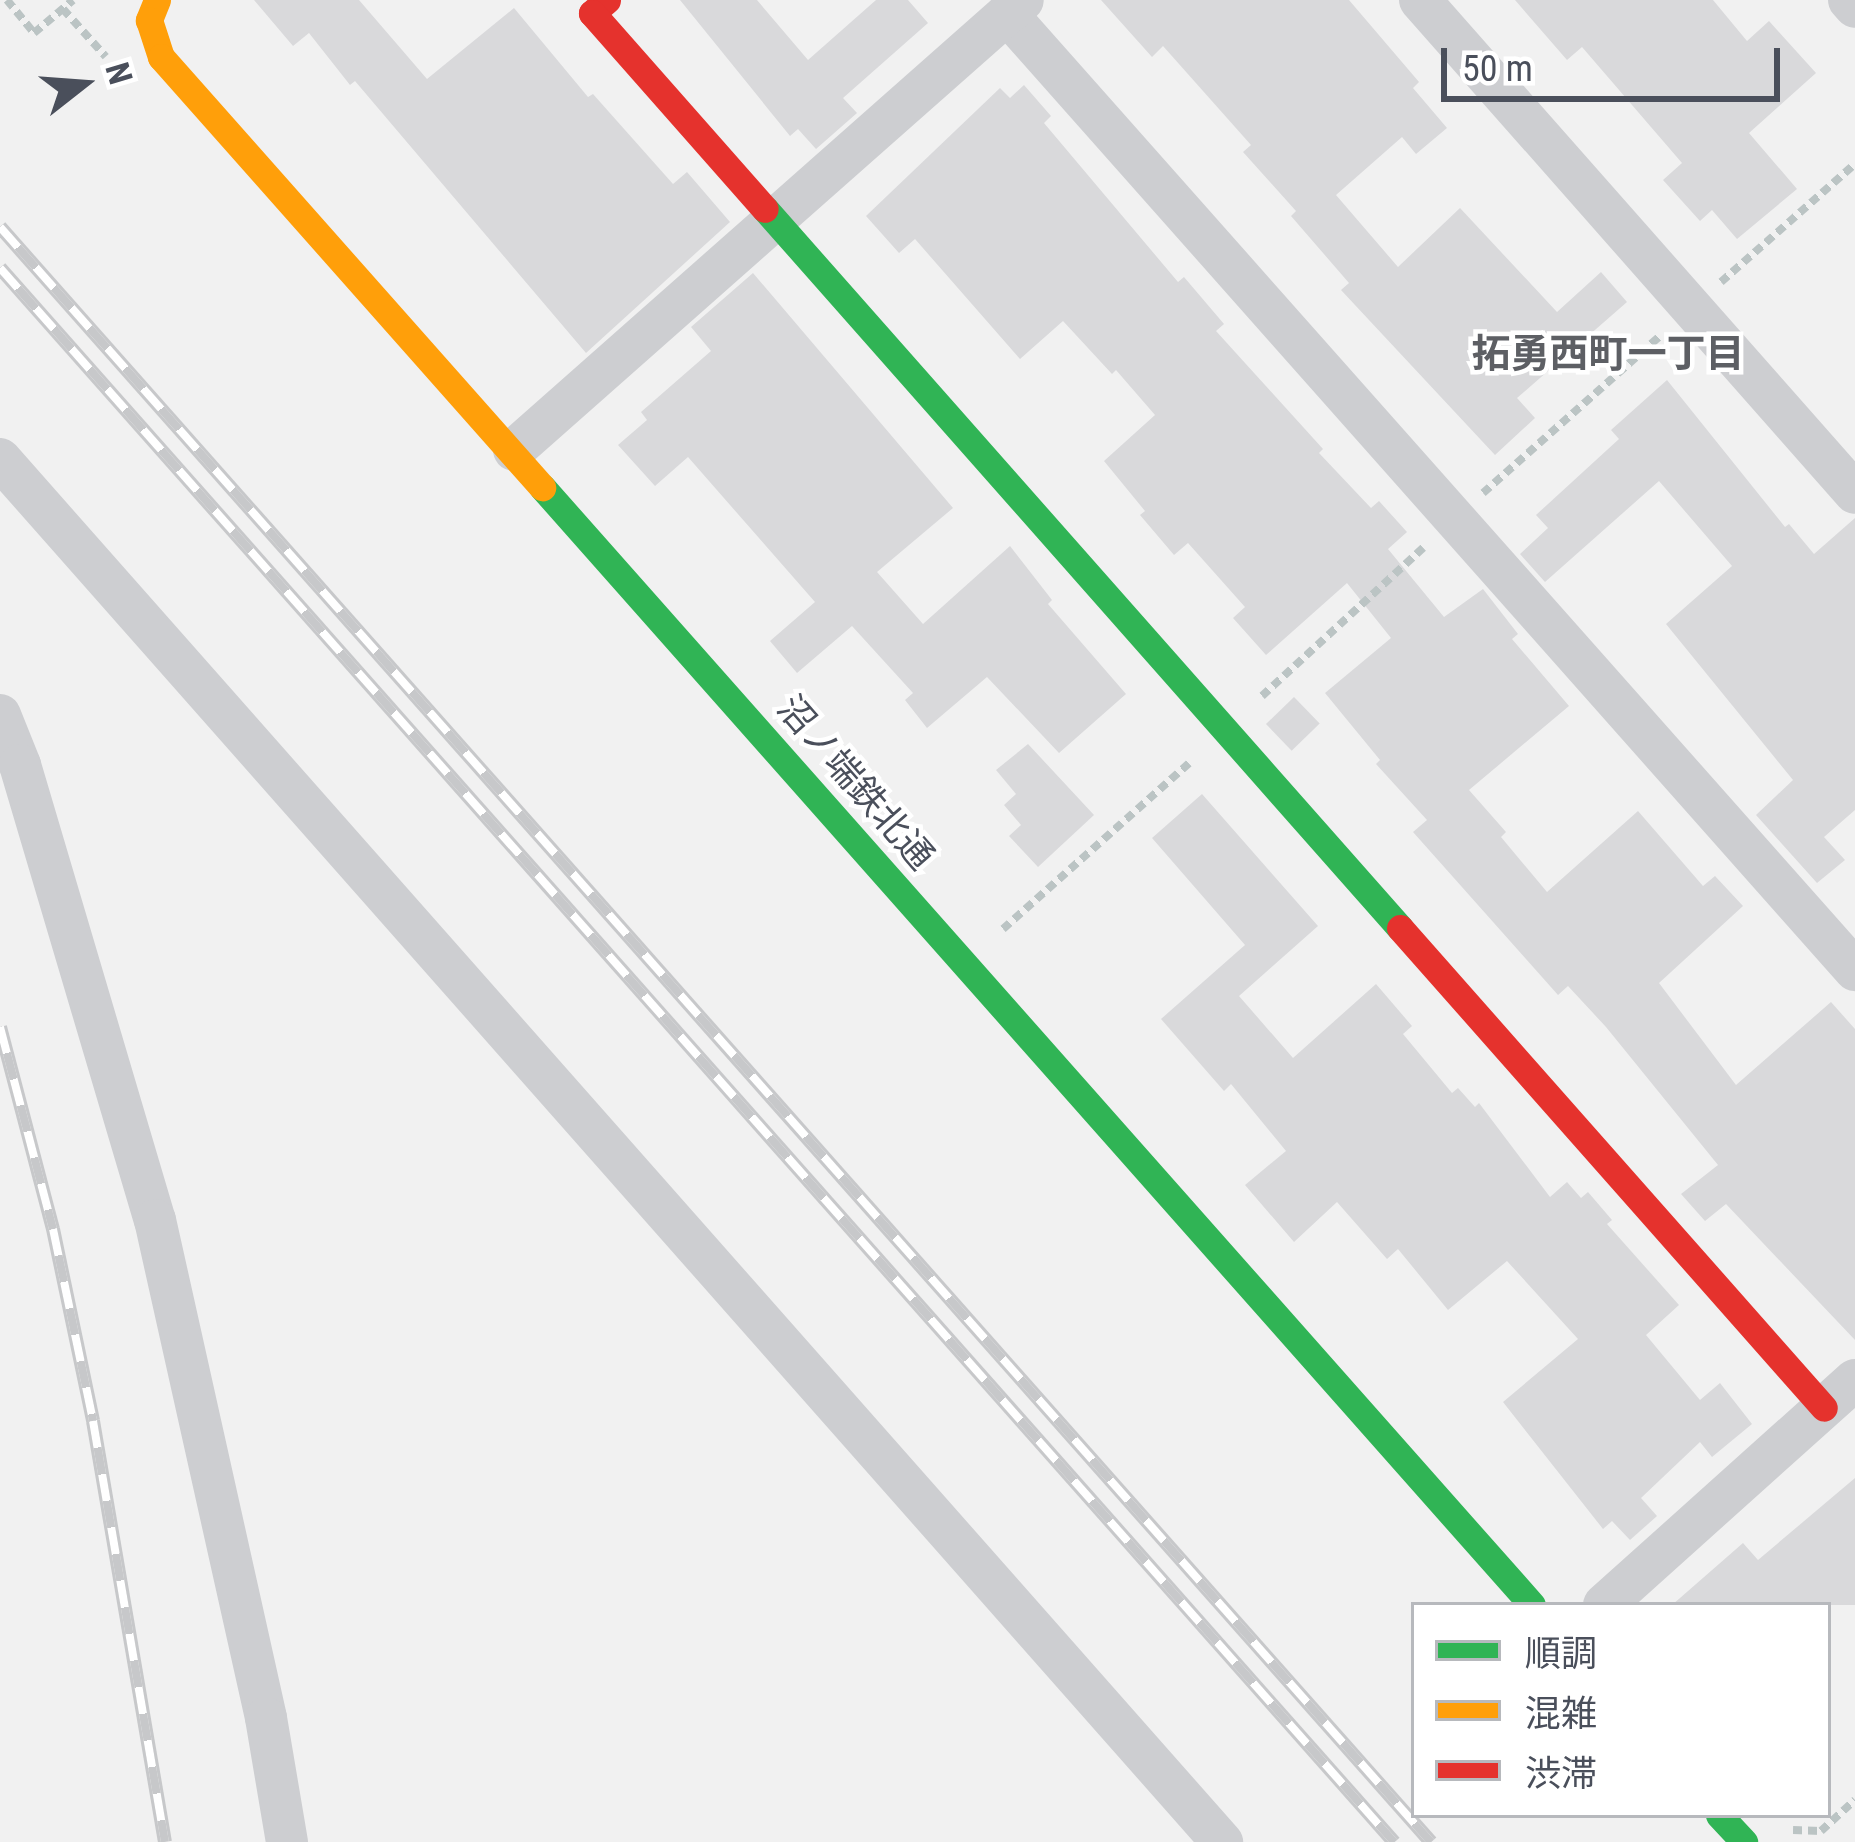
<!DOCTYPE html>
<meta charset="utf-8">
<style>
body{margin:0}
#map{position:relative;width:1855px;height:1842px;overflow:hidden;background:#f1f1f1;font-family:"Roboto Condensed","Noto Sans JP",sans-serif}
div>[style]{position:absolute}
.building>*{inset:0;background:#d9d9db;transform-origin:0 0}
.path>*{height:8px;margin-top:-4px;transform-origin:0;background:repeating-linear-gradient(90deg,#bbc4c4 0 9px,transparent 0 15px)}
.street>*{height:42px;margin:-21px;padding:0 21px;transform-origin:21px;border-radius:21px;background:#cdced1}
.fast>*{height:27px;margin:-13.5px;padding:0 13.5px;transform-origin:13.5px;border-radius:13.5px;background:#30b455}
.slow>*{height:27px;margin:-13.5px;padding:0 13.5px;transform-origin:13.5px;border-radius:13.5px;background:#ff9f0a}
.jam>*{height:27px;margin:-13.5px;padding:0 13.5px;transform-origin:13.5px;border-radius:13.5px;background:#e5322d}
.rail>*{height:14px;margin-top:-7px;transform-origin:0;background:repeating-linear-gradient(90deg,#fff 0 27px,#c7c8ca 0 54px);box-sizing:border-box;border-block:3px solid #c7c8ca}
span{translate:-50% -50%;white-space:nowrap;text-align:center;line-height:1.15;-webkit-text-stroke:9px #fff;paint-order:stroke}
.street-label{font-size:36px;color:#4a4f5b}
.neighbourhood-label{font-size:39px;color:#5d5f64;font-weight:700}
.legend{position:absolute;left:1411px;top:1602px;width:420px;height:216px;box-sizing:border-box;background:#fff;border:3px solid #b7b9bd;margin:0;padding:15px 21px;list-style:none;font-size:36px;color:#4a4f5b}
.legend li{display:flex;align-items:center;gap:24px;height:60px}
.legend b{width:60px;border:3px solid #b7b9bd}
.north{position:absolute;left:24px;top:24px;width:120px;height:120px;-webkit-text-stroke:9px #fff;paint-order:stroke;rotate:73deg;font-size:33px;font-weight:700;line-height:48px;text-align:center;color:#4a4f5b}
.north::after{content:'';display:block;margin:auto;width:42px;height:54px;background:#4a4f5b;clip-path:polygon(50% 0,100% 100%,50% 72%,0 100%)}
.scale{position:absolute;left:1441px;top:48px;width:339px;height:54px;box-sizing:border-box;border:6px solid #4a4f5b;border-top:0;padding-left:15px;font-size:36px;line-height:42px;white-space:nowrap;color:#4a4f5b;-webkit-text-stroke:9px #fff;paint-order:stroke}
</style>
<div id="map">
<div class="building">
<i style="clip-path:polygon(254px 0,359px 0,427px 79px,514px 8px,588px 97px,593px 94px,673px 184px,687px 172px,730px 222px,586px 353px,355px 81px,350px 85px,309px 33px,293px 46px)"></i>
<i style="clip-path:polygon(680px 0,757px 0,808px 60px,876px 0,908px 0,928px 23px,843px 98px,857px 113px,816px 149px,798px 129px,790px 136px)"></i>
<i style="clip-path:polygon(1101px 0,1349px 0,1419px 82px,1413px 88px,1447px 128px,1416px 154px,1402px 137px,1336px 195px,1398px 267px,1460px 208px,1557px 312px,1601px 272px,1627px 302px,1517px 398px,1535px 418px,1495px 455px,1341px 290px,1349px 283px,1291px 216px,1296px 211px,1243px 152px,1251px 145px,1163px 46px,1152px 57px)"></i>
<i style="clip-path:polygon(1515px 0,1713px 0,1747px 41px,1769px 21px,1816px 73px,1749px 133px,1797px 189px,1737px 239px,1712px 210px,1700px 221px,1663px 180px,1682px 163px,1582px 47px,1567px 60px)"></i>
<i style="clip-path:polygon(1024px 85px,1051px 116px,1044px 123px,1178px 282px,1184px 277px,1224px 324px,1216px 331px,1323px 449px,1319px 453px,1371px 508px,1379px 501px,1407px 532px,1388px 549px,1444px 617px,1483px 589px,1518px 634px,1512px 639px,1569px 706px,1469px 790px,1506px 832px,1501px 837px,1547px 892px,1638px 811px,1703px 886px,1715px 876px,1743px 906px,1659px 983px,1736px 1085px,1831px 1002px,1855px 1029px,1855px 1340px,1726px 1204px,1705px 1221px,1681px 1194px,1718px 1165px,1606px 1027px,1568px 986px,1558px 995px,1413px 832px,1427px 820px,1376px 764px,1380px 760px,1325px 693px,1391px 638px,1347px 583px,1266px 655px,1233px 618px,1245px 607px,1188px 543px,1174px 555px,1140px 515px,1145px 511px,1104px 461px,1155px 415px,1116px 370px,1112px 374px,1063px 321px,1020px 359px,915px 239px,899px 253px,866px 216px,1000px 88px,1010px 98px)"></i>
<i style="clip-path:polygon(753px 273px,953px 508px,877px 572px,923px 624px,1010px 546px,1052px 600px,1048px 604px,1126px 694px,1059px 753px,987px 677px,927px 728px,905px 700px,913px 693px,852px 626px,797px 673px,770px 641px,815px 602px,688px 457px,655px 486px,618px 445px,647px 420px,641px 412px,711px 351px,691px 327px)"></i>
<i style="clip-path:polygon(1667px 380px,1785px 527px,1789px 524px,1814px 554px,1855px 518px,1855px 810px,1824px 837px,1845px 860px,1817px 883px,1756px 815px,1793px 780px,1666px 624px,1732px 566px,1659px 481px,1545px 582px,1520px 554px,1548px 528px,1536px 515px,1619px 439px,1611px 430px)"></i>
<i style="left:1294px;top:697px;width:37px;height:39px;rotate:46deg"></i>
<i style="clip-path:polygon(1028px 744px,1094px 815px,1038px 867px,1009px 836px,1021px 825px,1004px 805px,1016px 794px,996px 770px)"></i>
<i style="clip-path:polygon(1202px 794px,1318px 926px,1239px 996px,1293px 1058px,1376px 984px,1412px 1026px,1403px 1034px,1452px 1093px,1458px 1088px,1475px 1107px,1479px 1103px,1550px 1197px,1567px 1182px,1581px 1198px,1588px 1192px,1612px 1220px,1607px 1224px,1679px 1305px,1646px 1335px,1700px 1400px,1720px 1383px,1752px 1424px,1712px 1457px,1700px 1442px,1641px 1498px,1657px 1516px,1630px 1540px,1612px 1521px,1603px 1529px,1503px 1402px,1578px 1339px,1507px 1261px,1448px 1310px,1398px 1249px,1387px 1259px,1337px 1202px,1294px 1242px,1245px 1185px,1286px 1151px,1231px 1084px,1224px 1091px,1161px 1019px,1245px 945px,1152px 838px)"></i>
<i style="clip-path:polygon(1855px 1478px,1855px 1605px,1672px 1605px,1743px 1543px,1758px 1560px)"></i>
</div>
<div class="path">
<i style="left:7px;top:0;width:43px;rotate:50.7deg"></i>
<i style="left:34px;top:33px;width:51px;rotate:-40.2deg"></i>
<i style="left:63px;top:9px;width:64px;rotate:48.1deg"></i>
<i style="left:1721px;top:282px;width:179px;rotate:-41.4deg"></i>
<i style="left:1483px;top:493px;width:237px;rotate:-41.6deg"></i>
<i style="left:1262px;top:696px;width:219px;rotate:-42.6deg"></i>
<i style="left:1003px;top:929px;width:249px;rotate:-41.7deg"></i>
<i style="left:1793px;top:1830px;width:28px;rotate:2deg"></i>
<i style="left:1821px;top:1831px;width:46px;rotate:-42.4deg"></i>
</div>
<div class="street">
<i style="left:1420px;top:0;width:657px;rotate:48.58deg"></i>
<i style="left:1849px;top:0;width:9px;rotate:49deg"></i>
<i style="left:1007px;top:14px;width:1278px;rotate:48.43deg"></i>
<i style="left:514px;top:450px;width:679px;rotate:-41.48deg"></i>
<i style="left:0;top:459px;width:1846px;rotate:48.54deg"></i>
<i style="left:0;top:715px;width:54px;rotate:68.2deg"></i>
<i style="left:20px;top:765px;width:475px;rotate:73.5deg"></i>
<i style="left:155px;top:1220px;width:510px;rotate:77.43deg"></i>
<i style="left:266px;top:1718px;width:126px;rotate:80.4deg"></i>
<i style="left:1604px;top:1605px;width:337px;rotate:-41.9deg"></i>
</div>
<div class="fast">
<i style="left:765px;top:209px;width:959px;rotate:48.55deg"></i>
<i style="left:542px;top:487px;width:1493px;rotate:48.47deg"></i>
<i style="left:1719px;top:1815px;width:37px;rotate:47deg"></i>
</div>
<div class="slow">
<i style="left:157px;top:0;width:22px;rotate:112deg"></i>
<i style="left:149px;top:20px;width:39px;rotate:72deg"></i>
<i style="left:161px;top:57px;width:575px;rotate:48.46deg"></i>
</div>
<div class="jam">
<i style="left:607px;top:0;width:20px;rotate:139deg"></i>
<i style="left:592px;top:13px;width:261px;rotate:48.6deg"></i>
<i style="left:1400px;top:928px;width:640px;rotate:48.54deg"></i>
</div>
<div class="rail">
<i style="left:0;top:227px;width:2158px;rotate:48.46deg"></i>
<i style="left:0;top:268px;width:2103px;rotate:48.47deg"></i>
<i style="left:0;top:1027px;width:209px;rotate:75.3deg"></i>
<i style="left:53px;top:1229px;width:196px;rotate:78.2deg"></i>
<i style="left:93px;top:1421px;width:427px;rotate:80.3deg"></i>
</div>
<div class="street-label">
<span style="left:855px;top:783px;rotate:49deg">沼ノ端鉄北通</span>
</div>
<div class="neighbourhood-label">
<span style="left:1608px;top:354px">拓勇西町一丁目</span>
</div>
<ul class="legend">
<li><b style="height:15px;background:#30b455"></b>順調</li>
<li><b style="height:15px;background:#ff9f0a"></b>混雑</li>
<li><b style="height:15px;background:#e5322d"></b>渋滞</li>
</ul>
<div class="north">N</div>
<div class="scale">50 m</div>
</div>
